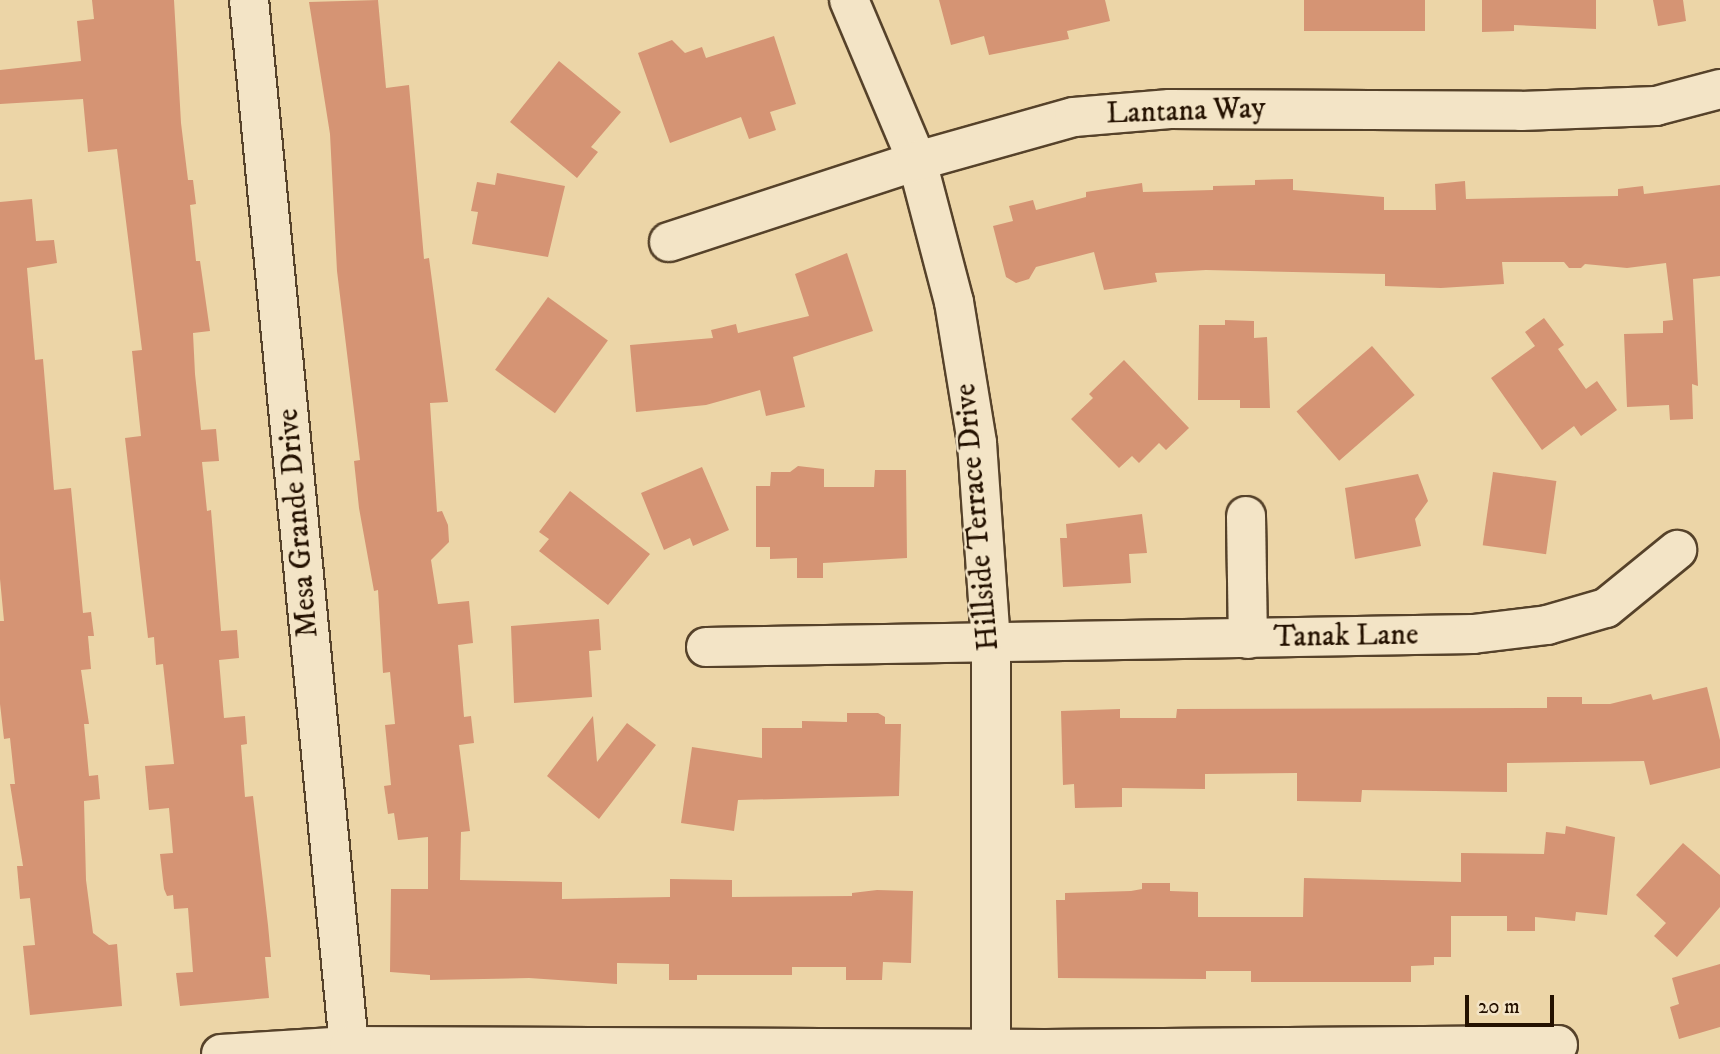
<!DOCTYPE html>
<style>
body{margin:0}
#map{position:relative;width:1720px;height:1054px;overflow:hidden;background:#ecd5a7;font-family:"IM FELL DW Pica",serif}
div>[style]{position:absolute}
.building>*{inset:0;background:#d59474;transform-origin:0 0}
.roads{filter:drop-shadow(2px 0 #56422a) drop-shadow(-2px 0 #56422a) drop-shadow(0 2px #56422a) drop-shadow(0 -2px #56422a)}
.minor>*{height:38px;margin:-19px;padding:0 19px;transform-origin:19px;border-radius:19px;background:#f3e4c6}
span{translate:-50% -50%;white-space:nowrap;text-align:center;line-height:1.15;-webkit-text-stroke:5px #f3e4c6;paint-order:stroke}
.street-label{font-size:30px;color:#241100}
.scale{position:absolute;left:1465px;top:995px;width:89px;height:32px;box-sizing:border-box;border:4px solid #241100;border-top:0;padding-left:9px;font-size:21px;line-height:24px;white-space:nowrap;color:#241100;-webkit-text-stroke:5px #f3e4c6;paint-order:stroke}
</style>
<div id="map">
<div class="building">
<i style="clip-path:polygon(92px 0,174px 0,181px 123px,188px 180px,193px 180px,196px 204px,190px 205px,196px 261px,200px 261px,210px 331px,193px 333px,195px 374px,201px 430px,216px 429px,219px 461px,202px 462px,207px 511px,211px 510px,221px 631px,237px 630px,239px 658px,219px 660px,224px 718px,245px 716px,247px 744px,241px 745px,245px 797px,253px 796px,268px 925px,271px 957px,265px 957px,269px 998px,180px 1006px,176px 973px,193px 972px,188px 908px,174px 909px,173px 895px,167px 896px,164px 889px,160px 854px,173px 853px,169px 808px,149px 810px,145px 766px,174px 764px,163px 664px,156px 665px,154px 637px,148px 638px,125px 438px,141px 436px,132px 351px,142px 350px,117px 149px,88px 152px,83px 99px,0 104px,0 70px,81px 61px,77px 21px,94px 19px)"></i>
<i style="clip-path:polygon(378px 0,386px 88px,409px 85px,424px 259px,429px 258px,448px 402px,430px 403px,437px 512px,442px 511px,448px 525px,449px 542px,431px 560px,438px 604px,469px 601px,473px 643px,458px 645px,464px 717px,471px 716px,474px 743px,459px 745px,470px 831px,461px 832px,460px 880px,562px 882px,562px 899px,670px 897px,670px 879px,732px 880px,732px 897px,852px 896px,852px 893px,877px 890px,913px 891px,911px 963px,883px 962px,882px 980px,846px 980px,846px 967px,792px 967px,792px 975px,697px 975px,697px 980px,669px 980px,669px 964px,617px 963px,617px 984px,529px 978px,430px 980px,430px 975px,390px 972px,391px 889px,428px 889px,428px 837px,398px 840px,394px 813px,388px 814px,384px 786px,391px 785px,385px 725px,395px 724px,390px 672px,383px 673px,378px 590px,374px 591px,359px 508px,354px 461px,360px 460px,337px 271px,330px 134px,309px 2px)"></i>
<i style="clip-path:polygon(939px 0,1105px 0,1110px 21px,1067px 31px,1069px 39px,989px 55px,984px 36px,951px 45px)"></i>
<i style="left:1304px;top:0;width:121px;height:31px"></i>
<i style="clip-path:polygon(1482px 0,1596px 0,1596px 29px,1514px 25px,1514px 31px,1482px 32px)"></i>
<i style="clip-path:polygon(1653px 0,1683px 0,1686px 21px,1658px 26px)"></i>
<i style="clip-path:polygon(774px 36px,796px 104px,770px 112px,776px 130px,749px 139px,741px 117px,670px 143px,638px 53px,672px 40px,685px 53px,702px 47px,706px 58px)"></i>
<i style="clip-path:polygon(559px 61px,621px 112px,591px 147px,598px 152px,577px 178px,510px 122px)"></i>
<i style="clip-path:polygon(497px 173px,565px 186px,548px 257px,472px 244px,478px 212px,471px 211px,477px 182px,495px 185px)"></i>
<i style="clip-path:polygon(1293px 179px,1293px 190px,1384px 197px,1384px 210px,1436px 210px,1435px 184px,1465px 181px,1466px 199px,1618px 196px,1618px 189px,1643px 186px,1644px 194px,1720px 185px,1720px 276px,1693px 279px,1698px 386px,1692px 384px,1693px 419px,1670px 420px,1669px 405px,1627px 407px,1624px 334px,1663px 333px,1663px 321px,1673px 320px,1666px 263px,1627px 268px,1585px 264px,1581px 268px,1569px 268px,1564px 262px,1502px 262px,1504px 284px,1441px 288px,1385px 286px,1385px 274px,1206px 270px,1155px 273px,1157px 282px,1104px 290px,1094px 252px,1036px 267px,1029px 279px,1016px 283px,1006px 277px,993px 226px,1013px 221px,1009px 206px,1033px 200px,1036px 210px,1086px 197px,1086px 192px,1142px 183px,1143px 192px,1213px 190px,1213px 186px,1255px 185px,1255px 180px)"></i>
<i style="clip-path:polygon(32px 199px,36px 241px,54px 240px,57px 263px,27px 268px,35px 360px,43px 359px,54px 490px,71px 488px,83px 613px,91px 612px,94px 636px,88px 636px,91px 669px,81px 670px,89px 724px,84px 724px,89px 776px,98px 775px,100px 799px,84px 801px,86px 880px,93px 933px,109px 945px,117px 944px,122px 1006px,30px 1015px,23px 946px,35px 945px,30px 898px,20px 899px,17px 866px,23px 866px,10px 784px,15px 784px,10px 738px,4px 739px,0 704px,0 621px,4px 621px,0 579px,0 202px)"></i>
<i style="clip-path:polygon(847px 253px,873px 331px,793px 357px,805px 407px,766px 416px,760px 390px,706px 405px,636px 412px,630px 345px,713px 338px,711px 330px,736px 324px,738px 333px,809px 316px,795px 274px)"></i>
<i style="left:548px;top:297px;width:74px;height:90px;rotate:36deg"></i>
<i style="clip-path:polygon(1544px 318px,1564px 345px,1558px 349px,1586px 389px,1597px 381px,1617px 410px,1581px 436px,1574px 426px,1542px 450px,1491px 378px,1535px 346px,1525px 332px)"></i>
<i style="clip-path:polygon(1225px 320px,1254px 321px,1254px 338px,1267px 337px,1270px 408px,1240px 408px,1240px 400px,1198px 400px,1199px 325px,1225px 325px)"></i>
<i style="left:1372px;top:346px;width:65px;height:100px;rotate:49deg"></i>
<i style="clip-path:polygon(1124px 360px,1189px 428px,1166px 450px,1159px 443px,1139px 463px,1132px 456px,1119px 468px,1071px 419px,1093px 398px,1089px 394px)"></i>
<i style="clip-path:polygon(798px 466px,824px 469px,824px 487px,874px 487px,875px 470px,906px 470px,907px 558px,823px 563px,823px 578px,797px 578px,797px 558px,770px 559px,770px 547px,756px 547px,756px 486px,770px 486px,771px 472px,790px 472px)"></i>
<i style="clip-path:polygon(702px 467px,729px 530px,693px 546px,690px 538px,664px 550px,641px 493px)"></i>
<i style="left:1493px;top:472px;width:64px;height:74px;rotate:8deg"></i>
<i style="clip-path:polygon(1418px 474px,1428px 501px,1415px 519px,1421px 546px,1355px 559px,1345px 488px)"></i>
<i style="clip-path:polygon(570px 491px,650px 554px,608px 605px,539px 551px,549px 539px,539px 532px)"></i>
<i style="clip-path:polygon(1142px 514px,1147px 553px,1129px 554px,1131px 583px,1063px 587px,1060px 538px,1067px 538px,1066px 524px)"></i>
<i style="clip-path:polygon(599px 619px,601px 650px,589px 651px,592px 697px,514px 703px,511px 626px)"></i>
<i style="clip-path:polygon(1707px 687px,1720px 740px,1720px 768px,1650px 785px,1644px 761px,1507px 763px,1507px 792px,1362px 790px,1361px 802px,1297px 801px,1297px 773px,1205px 774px,1205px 789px,1122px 788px,1122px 807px,1075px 808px,1074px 784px,1063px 785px,1061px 711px,1120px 709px,1120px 718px,1176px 718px,1177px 709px,1547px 708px,1547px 697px,1582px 697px,1582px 704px,1610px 704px,1651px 694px,1653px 700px)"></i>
<i style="clip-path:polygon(847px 713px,878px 713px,885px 717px,885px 724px,901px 724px,899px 796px,738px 800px,734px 831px,681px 823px,692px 747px,762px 758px,762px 728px,802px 728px,802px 721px,847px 722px)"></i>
<i style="clip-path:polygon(593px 716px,597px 762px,627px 723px,656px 745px,599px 819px,547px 776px)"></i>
<i style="clip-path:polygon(1566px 826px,1615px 837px,1607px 915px,1576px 912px,1575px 921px,1535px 917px,1535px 931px,1507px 931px,1507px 916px,1451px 916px,1451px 957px,1434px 957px,1434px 965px,1411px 966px,1411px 982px,1251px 982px,1251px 971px,1206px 971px,1206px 979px,1058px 978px,1056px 900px,1065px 900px,1065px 893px,1131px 891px,1142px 889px,1142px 883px,1170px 883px,1170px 891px,1198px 892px,1198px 917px,1303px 917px,1304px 878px,1461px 882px,1461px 853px,1544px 854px,1546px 832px,1565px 834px)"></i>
<i style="clip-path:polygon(1683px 843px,1720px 875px,1720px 907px,1677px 957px,1654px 936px,1666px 923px,1636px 895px)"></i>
<i style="clip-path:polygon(1720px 964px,1720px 1027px,1679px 1039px,1670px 1007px,1679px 1004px,1672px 978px)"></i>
</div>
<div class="roads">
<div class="minor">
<i style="left:249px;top:0;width:1051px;rotate:84.54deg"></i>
<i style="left:849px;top:0;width:175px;rotate:67.1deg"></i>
<i style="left:917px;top:161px;width:146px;rotate:75.3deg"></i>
<i style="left:954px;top:302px;width:143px;rotate:80.7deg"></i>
<i style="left:977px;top:443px;width:198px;rotate:86deg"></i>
<i style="left:991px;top:641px;width:413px;rotate:90deg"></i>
<i style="left:669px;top:242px;width:261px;rotate:-18.1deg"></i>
<i style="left:917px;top:161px;width:163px;rotate:-15.7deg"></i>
<i style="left:1074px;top:117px;width:96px;rotate:-4.8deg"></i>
<i style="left:1170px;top:109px;width:351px;rotate:0.3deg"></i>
<i style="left:1521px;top:111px;width:135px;rotate:-2.1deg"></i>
<i style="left:1656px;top:106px;width:66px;rotate:-14.9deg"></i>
<i style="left:1246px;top:516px;width:123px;rotate:89.1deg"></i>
<i style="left:706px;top:647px;width:767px;rotate:-0.97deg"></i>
<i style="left:1473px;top:634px;width:75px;rotate:-6.9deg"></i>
<i style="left:1547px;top:625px;width:61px;rotate:-16.1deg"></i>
<i style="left:1606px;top:608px;width:92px;rotate:-39.2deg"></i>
<i style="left:221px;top:1054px;width:128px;rotate:-3.6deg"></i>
<i style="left:349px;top:1046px;width:696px;rotate:0.25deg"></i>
<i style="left:1045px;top:1049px;width:513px;rotate:-0.45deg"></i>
</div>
</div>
<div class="street-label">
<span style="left:1186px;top:112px;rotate:-2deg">Lantana Way</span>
<span style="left:978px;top:517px;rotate:-95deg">Hillside Terrace Drive</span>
<span style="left:299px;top:523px;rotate:-95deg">Mesa Grande Drive</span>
<span style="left:1346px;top:637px;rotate:-1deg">Tanak Lane</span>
</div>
<div class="scale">20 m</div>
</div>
